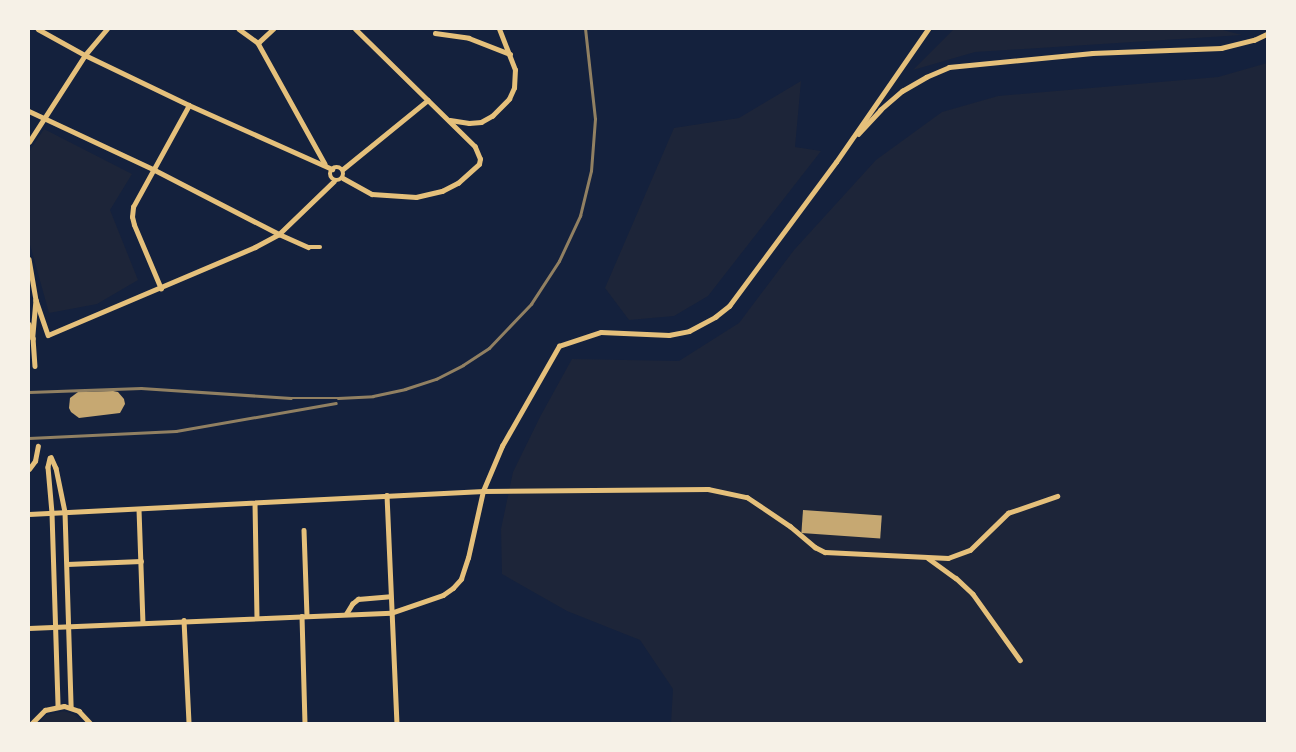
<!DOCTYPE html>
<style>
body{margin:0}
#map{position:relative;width:1296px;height:752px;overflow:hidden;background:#14213d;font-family:"Exo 2",sans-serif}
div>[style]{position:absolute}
.green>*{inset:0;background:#1d2539}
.building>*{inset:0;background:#c6a872;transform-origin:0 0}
.minor>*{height:4.5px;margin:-2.25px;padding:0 2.25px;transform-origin:2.25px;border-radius:2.25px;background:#e5c07b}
.minor>.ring{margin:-2.25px;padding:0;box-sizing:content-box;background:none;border:4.5px solid #e5c07b;border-radius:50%}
.rail>*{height:2.5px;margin:-1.25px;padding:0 1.25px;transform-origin:1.25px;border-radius:1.25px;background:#918062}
span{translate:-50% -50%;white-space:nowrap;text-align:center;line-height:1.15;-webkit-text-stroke:4.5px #f6f1e7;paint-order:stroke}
.frame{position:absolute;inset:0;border:30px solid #f6f1e7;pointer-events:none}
</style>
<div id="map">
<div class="green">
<i style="clip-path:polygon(954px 29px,1219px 29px,1242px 35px,975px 52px,913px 70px)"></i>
<i style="clip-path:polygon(1267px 63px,1267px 723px,671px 723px,673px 689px,640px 640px,567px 611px,502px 574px,501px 529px,513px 472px,541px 415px,572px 359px,679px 361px,739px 323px,794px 250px,876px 160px,942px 112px,998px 96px,1218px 77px)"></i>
<i style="clip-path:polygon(801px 81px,795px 147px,821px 151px,708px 296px,674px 316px,629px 320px,605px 288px,674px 128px,739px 118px)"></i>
<i style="clip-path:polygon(44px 129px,132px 174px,110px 210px,138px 280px,97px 304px,49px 313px,29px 241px,29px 152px)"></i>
<i style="clip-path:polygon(64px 711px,73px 714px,84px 723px,39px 723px,46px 715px)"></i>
</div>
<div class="building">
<i style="clip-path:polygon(113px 391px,118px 392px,124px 399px,125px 404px,120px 413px,79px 418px,71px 412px,69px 408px,70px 398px,78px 392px)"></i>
<i style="left:803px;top:510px;width:79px;height:23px;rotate:4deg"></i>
</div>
<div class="minor">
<i style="left:38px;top:29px;width:54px;rotate:29deg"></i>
<i style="left:85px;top:55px;width:115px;rotate:25.7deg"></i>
<i style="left:189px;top:105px;width:157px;rotate:24.1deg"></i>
<i style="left:239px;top:29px;width:24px;rotate:36deg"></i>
<i style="left:258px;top:43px;width:138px;rotate:61deg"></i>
<i style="left:435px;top:33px;width:34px;rotate:8deg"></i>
<i style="left:469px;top:38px;width:44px;rotate:21.3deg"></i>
<i style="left:258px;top:43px;width:21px;rotate:-43deg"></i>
<i style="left:29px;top:111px;width:137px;rotate:25.1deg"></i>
<i style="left:153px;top:169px;width:142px;rotate:27.3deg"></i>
<i style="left:279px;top:234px;width:32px;rotate:24deg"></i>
<i style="left:308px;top:247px;width:12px"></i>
<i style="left:450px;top:120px;width:19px;rotate:9deg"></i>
<i style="left:469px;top:123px;width:12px;rotate:-5deg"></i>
<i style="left:481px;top:122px;width:13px;rotate:-29deg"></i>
<i style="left:492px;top:116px;width:24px;rotate:-45deg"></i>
<i style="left:509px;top:99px;width:12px;rotate:-66deg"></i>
<i style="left:514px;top:88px;width:18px;rotate:-87deg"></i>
<i style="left:515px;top:70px;width:44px;rotate:-111.3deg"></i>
<i style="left:858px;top:134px;width:33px;rotate:-47deg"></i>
<i style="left:880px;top:110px;width:29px;rotate:-41deg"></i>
<i style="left:902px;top:91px;width:28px;rotate:-30deg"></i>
<i style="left:926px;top:77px;width:25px;rotate:-23deg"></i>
<i style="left:949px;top:67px;width:144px;rotate:-5.6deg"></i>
<i style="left:1092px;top:53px;width:129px;rotate:-2.2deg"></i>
<i style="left:1221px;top:48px;width:34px;rotate:-14deg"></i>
<i style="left:1254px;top:40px;width:14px;rotate:-25deg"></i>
<i style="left:29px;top:142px;width:103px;rotate:-57.2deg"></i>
<i style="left:85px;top:55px;width:34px;rotate:-50deg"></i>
<i class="ring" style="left:330px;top:167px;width:9.5px;height:9.5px"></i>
<i style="left:343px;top:169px;width:109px;rotate:-39.1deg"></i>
<i style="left:343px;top:178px;width:33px;rotate:29deg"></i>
<i style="left:372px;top:194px;width:44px;rotate:3.9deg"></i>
<i style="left:416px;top:197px;width:27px;rotate:-13deg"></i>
<i style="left:442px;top:191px;width:18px;rotate:-27deg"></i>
<i style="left:458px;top:183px;width:28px;rotate:-42deg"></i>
<i style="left:479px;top:164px;width:5px;rotate:-79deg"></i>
<i style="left:480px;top:159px;width:13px;rotate:-113deg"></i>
<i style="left:475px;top:147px;width:168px;rotate:-135.5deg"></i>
<i style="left:29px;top:259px;width:42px;rotate:80.3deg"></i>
<i style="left:36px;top:300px;width:38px;rotate:95deg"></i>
<i style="left:33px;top:338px;width:28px;rotate:86deg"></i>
<i style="left:161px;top:289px;width:69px;rotate:-112.9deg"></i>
<i style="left:134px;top:225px;width:8px;rotate:-104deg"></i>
<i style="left:132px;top:217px;width:10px;rotate:-84deg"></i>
<i style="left:133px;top:207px;width:116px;rotate:-61.2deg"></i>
<i style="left:36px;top:300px;width:37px;rotate:71deg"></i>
<i style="left:48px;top:335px;width:225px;rotate:-23deg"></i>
<i style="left:255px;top:247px;width:27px;rotate:-28deg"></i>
<i style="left:279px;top:234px;width:76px;rotate:-43.9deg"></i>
<i style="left:29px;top:324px;width:15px;rotate:74deg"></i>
<i style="left:51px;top:457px;width:12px;rotate:66deg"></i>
<i style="left:56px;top:468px;width:45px;rotate:78.4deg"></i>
<i style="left:65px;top:512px;width:195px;rotate:88.2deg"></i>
<i style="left:50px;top:458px;width:9px;rotate:103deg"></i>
<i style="left:48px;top:467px;width:46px;rotate:85deg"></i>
<i style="left:52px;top:513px;width:193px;rotate:88.2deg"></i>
<i style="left:29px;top:469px;width:10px;rotate:-53deg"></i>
<i style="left:35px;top:461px;width:15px;rotate:-79deg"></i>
<i style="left:387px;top:495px;width:228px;rotate:87.5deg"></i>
<i style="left:255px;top:503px;width:114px;rotate:89deg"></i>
<i style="left:139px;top:509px;width:114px;rotate:88deg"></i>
<i style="left:29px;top:514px;width:455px;rotate:-2.9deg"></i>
<i style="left:483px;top:491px;width:225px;rotate:-0.5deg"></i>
<i style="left:708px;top:489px;width:40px;rotate:12deg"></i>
<i style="left:747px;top:497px;width:52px;rotate:34deg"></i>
<i style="left:790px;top:526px;width:33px;rotate:40deg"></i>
<i style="left:815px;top:547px;width:11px;rotate:27deg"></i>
<i style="left:825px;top:552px;width:123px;rotate:2.8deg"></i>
<i style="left:948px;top:558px;width:23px;rotate:-20deg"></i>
<i style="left:970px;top:550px;width:53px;rotate:-44.2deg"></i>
<i style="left:1008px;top:513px;width:52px;rotate:-19.1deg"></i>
<i style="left:304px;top:530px;width:86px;rotate:88deg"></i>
<i style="left:928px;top:558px;width:34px;rotate:36deg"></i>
<i style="left:956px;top:578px;width:23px;rotate:43deg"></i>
<i style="left:973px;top:594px;width:81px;rotate:54.5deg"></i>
<i style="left:67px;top:564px;width:74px;rotate:-2.3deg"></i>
<i style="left:346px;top:614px;width:12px;rotate:-59deg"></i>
<i style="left:352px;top:604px;width:8px;rotate:-40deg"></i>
<i style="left:358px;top:599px;width:32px;rotate:-5deg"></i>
<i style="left:302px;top:616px;width:107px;rotate:88.4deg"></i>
<i style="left:184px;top:620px;width:103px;rotate:87.2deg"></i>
<i style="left:29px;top:628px;width:362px;rotate:-2.4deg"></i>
<i style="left:391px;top:613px;width:55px;rotate:-19.1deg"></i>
<i style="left:443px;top:595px;width:12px;rotate:-35deg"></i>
<i style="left:453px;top:588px;width:12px;rotate:-48deg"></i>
<i style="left:461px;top:579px;width:22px;rotate:-72deg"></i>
<i style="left:468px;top:558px;width:69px;rotate:-77.4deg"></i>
<i style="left:483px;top:491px;width:49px;rotate:-67.1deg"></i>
<i style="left:502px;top:446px;width:115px;rotate:-60.3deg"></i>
<i style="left:559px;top:346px;width:44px;rotate:-18.4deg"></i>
<i style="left:601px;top:332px;width:68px;rotate:2.5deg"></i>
<i style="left:669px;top:335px;width:20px;rotate:-11deg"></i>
<i style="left:689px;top:331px;width:30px;rotate:-28deg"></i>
<i style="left:715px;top:317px;width:18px;rotate:-38deg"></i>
<i style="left:729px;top:306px;width:179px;rotate:-53.4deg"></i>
<i style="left:836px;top:162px;width:162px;rotate:-55.3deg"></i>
<i style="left:32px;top:723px;width:18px;rotate:-45deg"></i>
<i style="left:45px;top:710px;width:19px;rotate:-12deg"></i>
<i style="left:64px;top:706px;width:16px;rotate:18deg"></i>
<i style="left:79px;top:711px;width:16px;rotate:47deg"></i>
</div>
<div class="rail">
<i style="left:29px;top:392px;width:112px;rotate:-2deg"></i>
<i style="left:141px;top:388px;width:150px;rotate:3.8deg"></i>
<i style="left:291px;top:398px;width:47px"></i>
<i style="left:338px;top:398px;width:35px;rotate:-3deg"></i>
<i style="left:373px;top:396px;width:33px;rotate:-12deg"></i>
<i style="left:405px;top:389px;width:33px;rotate:-18deg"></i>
<i style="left:436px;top:379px;width:30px;rotate:-27deg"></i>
<i style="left:463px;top:365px;width:31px;rotate:-33deg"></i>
<i style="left:489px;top:348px;width:61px;rotate:-46.3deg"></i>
<i style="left:531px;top:304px;width:51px;rotate:-56.9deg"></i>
<i style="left:559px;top:261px;width:50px;rotate:-65deg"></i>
<i style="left:580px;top:216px;width:46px;rotate:-76.3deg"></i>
<i style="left:591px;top:171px;width:52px;rotate:-85.6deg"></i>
<i style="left:595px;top:119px;width:91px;rotate:-96.3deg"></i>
<i style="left:29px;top:438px;width:147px;rotate:-2.7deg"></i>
<i style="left:176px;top:431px;width:162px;rotate:-9.9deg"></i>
</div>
<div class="frame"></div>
</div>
